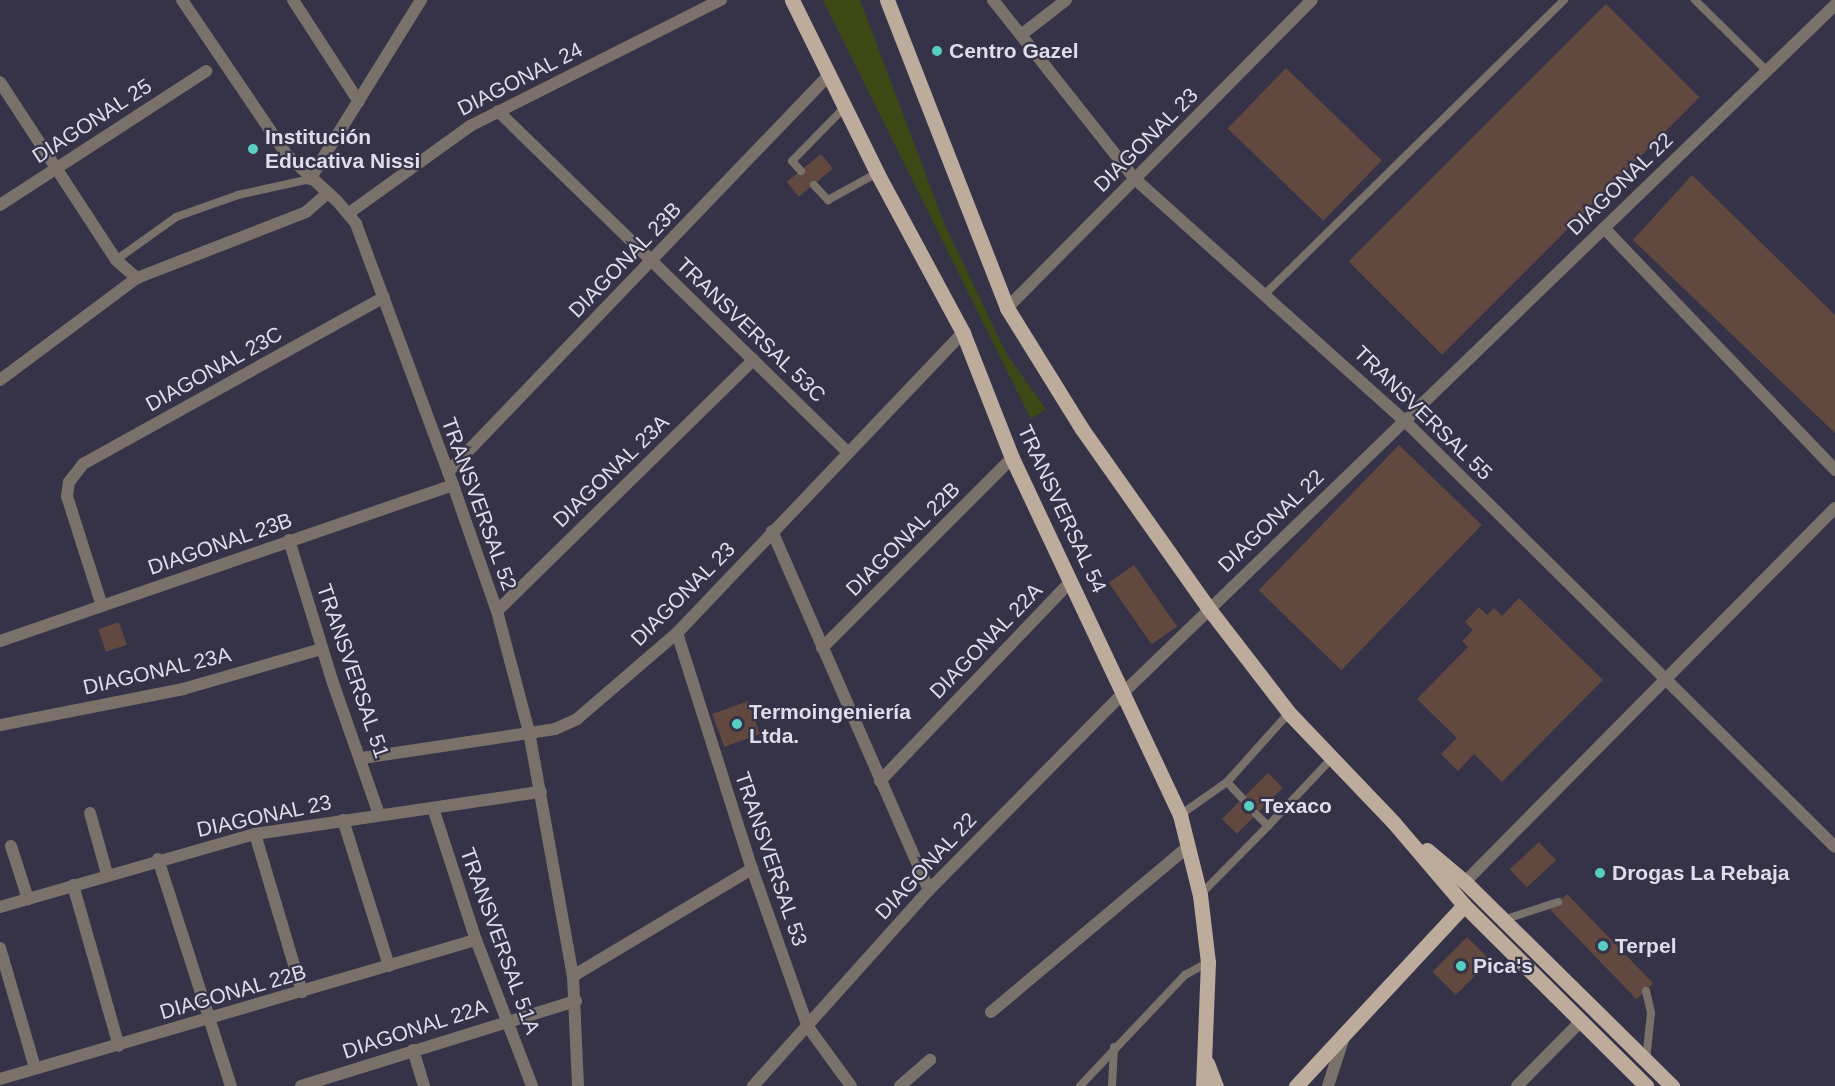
<!DOCTYPE html>
<meta charset="utf-8">
<style>
body{margin:0}
#map{position:relative;width:1835px;height:1086px;overflow:hidden;background:#363348;font-family:Arial,sans-serif}
div>[style]{position:absolute}
.green>*{inset:0;background:#3d4915}
.building>*{inset:0;background:#61493f;transform-origin:0 0}
.service>*{height:8px;margin:-4px;padding:0 4px;transform-origin:4px;border-radius:4px;background:#7a726a}
.minor>*{height:12px;margin:-6px;padding:0 6px;transform-origin:6px;border-radius:6px;background:#7a726a}
.tertiary>*{height:12px;margin:-6px;padding:0 6px;transform-origin:6px;border-radius:6px;background:#7a726a}
.primary>*{height:15px;margin:-7.5px;padding:0 7.5px;transform-origin:7.5px;border-radius:7.5px;background:#bdac9c}
.dots>*{width:16px;height:16px;translate:-50% -50%;box-sizing:border-box;border:3px solid #363348;border-radius:50%}
span{translate:-50% -50%;white-space:nowrap;text-align:center;line-height:1.15;-webkit-text-stroke:4.5px #363348;paint-order:stroke}
.poi-label{font-size:21px;color:#deddea;font-weight:700}
.left{translate:0 -50%;text-align:left}
.street-label{font-size:21px;color:#deddea}
</style>
<div id="map">
<div class="green">
<i style="clip-path:polygon(823px 0,860px 0,944px 223px,1007px 355px,1046px 409px,1031px 419px)"></i>
</div>
<div class="building">
<i style="left:1606px;top:4px;width:132px;height:364px;rotate:45deg"></i>
<i style="left:1286px;top:68px;width:133px;height:84px;rotate:44deg"></i>
<i style="left:821px;top:154px;width:19px;height:44px;rotate:51deg"></i>
<i style="clip-path:polygon(1692px 175px,1835px 315px,1835px 433px,1633px 240px)"></i>
<i style="left:1399px;top:445px;width:115px;height:202px;rotate:44deg"></i>
<i style="left:1134px;top:565px;width:75px;height:31px;rotate:55deg"></i>
<i style="clip-path:polygon(1519px 598px,1603px 680px,1502px 782px,1474px 754px,1458px 771px,1441px 754px,1457px 738px,1417px 699px,1468px 647px,1462px 641px,1473px 630px,1465px 622px,1479px 607px,1487px 615px,1494px 608px,1502px 616px)"></i>
<i style="left:119px;top:622px;width:24px;height:22px;rotate:71deg"></i>
<i style="left:748px;top:701px;width:35px;height:38px;rotate:70deg"></i>
<i style="left:1268px;top:773px;width:21px;height:65px;rotate:45deg"></i>
<i style="left:1539px;top:842px;width:25px;height:40px;rotate:47deg"></i>
<i style="left:1567px;top:894px;width:124px;height:23px;rotate:46deg"></i>
<i style="left:1467px;top:937px;width:33px;height:49px;rotate:45deg"></i>
</div>
<div class="service">
<i style="left:1695px;top:0;width:101px;rotate:44.6deg"></i>
<i style="left:801px;top:171px;width:13px;rotate:-132deg"></i>
<i style="left:792px;top:161px;width:76px;rotate:-45.5deg"></i>
<i style="left:814px;top:185px;width:21px;rotate:47deg"></i>
<i style="left:828px;top:200px;width:56px;rotate:-28.9deg"></i>
<i style="left:116px;top:260px;width:74px;rotate:-35.6deg"></i>
<i style="left:176px;top:217px;width:66px;rotate:-19.5deg"></i>
<i style="left:238px;top:195px;width:74px;rotate:-12.5deg"></i>
<i style="left:1266px;top:293px;width:418px;rotate:-44.5deg"></i>
<i style="left:1242px;top:798px;width:22px;rotate:-133deg"></i>
<i style="left:1227px;top:782px;width:93px;rotate:-48.1deg"></i>
<i style="left:1256px;top:814px;width:17px;rotate:45deg"></i>
<i style="left:1268px;top:826px;width:93px;rotate:-46.7deg"></i>
<i style="left:1180px;top:815px;width:57px;rotate:-35.1deg"></i>
<i style="left:1200px;top:895px;width:97px;rotate:-45.4deg"></i>
<i style="left:1503px;top:920px;width:58px;rotate:-18.1deg"></i>
<i style="left:1646px;top:991px;width:23px;rotate:77deg"></i>
<i style="left:1651px;top:1013px;width:47px;rotate:96.1deg"></i>
<i style="left:1080px;top:1086px;width:153px;rotate:-46.6deg"></i>
<i style="left:1185px;top:975px;width:26px;rotate:-29deg"></i>
<i style="left:1112px;top:1086px;width:39px;rotate:-87deg"></i>
</div>
<div class="minor">
<i style="left:293px;top:0;width:121px;rotate:57.1deg"></i>
<i style="left:993px;top:0;width:228px;rotate:51.6deg"></i>
<i style="left:1135px;top:179px;width:363px;rotate:41.9deg"></i>
<i style="left:1405px;top:421px;width:605px;rotate:44.73deg"></i>
<i style="left:1021px;top:35px;width:57px;rotate:-37.9deg"></i>
<i style="left:0;top:82px;width:212px;rotate:56.9deg"></i>
<i style="left:116px;top:260px;width:28px;rotate:41deg"></i>
<i style="left:498px;top:111px;width:489px;rotate:44.3deg"></i>
<i style="left:310px;top:179px;width:211px;rotate:-58.2deg"></i>
<i style="left:0;top:205px;width:246px;rotate:-33deg"></i>
<i style="left:349px;top:213px;width:149px;rotate:-35.7deg"></i>
<i style="left:470px;top:126px;width:281px;rotate:-26.7deg"></i>
<i style="left:1604px;top:228px;width:335px;rotate:46.3deg"></i>
<i style="left:1007px;top:308px;width:433px;rotate:-45.3deg"></i>
<i style="left:0;top:380px;width:171px;rotate:-36.7deg"></i>
<i style="left:137px;top:278px;width:181px;rotate:-21.3deg"></i>
<i style="left:306px;top:212px;width:29px;rotate:-41deg"></i>
<i style="left:448px;top:472px;width:552px;rotate:-46.18deg"></i>
<i style="left:772px;top:531px;width:392px;rotate:66.4deg"></i>
<i style="left:289px;top:540px;width:150px;rotate:72.9deg"></i>
<i style="left:333px;top:683px;width:139px;rotate:70.7deg"></i>
<i style="left:102px;top:606px;width:115px;rotate:-107.7deg"></i>
<i style="left:67px;top:496px;width:14px;rotate:-82deg"></i>
<i style="left:69px;top:482px;width:23px;rotate:-52deg"></i>
<i style="left:83px;top:464px;width:344px;rotate:-29deg"></i>
<i style="left:497px;top:611px;width:359px;rotate:-44.4deg"></i>
<i style="left:677px;top:633px;width:248px;rotate:72.4deg"></i>
<i style="left:752px;top:869px;width:168px;rotate:70.5deg"></i>
<i style="left:808px;top:1027px;width:73px;rotate:53.9deg"></i>
<i style="left:0;top:641px;width:479px;rotate:-19deg"></i>
<i style="left:822px;top:648px;width:269px;rotate:-45deg"></i>
<i style="left:0;top:725px;width:187px;rotate:-11.1deg"></i>
<i style="left:183px;top:689px;width:145px;rotate:-16.1deg"></i>
<i style="left:362px;top:758px;width:195px;rotate:-8.5deg"></i>
<i style="left:555px;top:729px;width:24px;rotate:-24deg"></i>
<i style="left:577px;top:719px;width:132px;rotate:-40.7deg"></i>
<i style="left:677px;top:633px;width:414px;rotate:-46.4deg"></i>
<i style="left:880px;top:781px;width:277px;rotate:-46.3deg"></i>
<i style="left:433px;top:808px;width:139px;rotate:72deg"></i>
<i style="left:476px;top:940px;width:156px;rotate:69deg"></i>
<i style="left:90px;top:813px;width:63px;rotate:74.4deg"></i>
<i style="left:343px;top:820px;width:153px;rotate:72.5deg"></i>
<i style="left:255px;top:834px;width:165px;rotate:73.4deg"></i>
<i style="left:11px;top:846px;width:56px;rotate:72.2deg"></i>
<i style="left:158px;top:859px;width:238px;rotate:72.2deg"></i>
<i style="left:1465px;top:882px;width:526px;rotate:-45.31deg"></i>
<i style="left:73px;top:885px;width:167px;rotate:74.1deg"></i>
<i style="left:0;top:907px;width:265px;rotate:-16deg"></i>
<i style="left:255px;top:834px;width:289px;rotate:-8.4deg"></i>
<i style="left:0;top:948px;width:125px;rotate:73.7deg"></i>
<i style="left:573px;top:976px;width:209px;rotate:-30.9deg"></i>
<i style="left:991px;top:1012px;width:258px;rotate:-40deg"></i>
<i style="left:413px;top:1050px;width:38px;rotate:73deg"></i>
<i style="left:0;top:1079px;width:496px;rotate:-16.3deg"></i>
<i style="left:301px;top:1086px;width:288px;rotate:-17.2deg"></i>
<i style="left:753px;top:1086px;width:263px;rotate:-48.1deg"></i>
<i style="left:929px;top:890px;width:276px;rotate:-45.4deg"></i>
<i style="left:1123px;top:693px;width:990px;rotate:-44.02deg"></i>
<i style="left:900px;top:1086px;width:40px;rotate:-41deg"></i>
<i style="left:1328px;top:1086px;width:55px;rotate:-71.9deg"></i>
<i style="left:1517px;top:1086px;width:91px;rotate:-45.4deg"></i>
</div>
<div class="tertiary">
<i style="left:182px;top:0;width:187px;rotate:55.9deg"></i>
<i style="left:287px;top:155px;width:68px;rotate:42.6deg"></i>
<i style="left:337px;top:201px;width:30px;rotate:50deg"></i>
<i style="left:356px;top:224px;width:278px;rotate:69.6deg"></i>
<i style="left:453px;top:485px;width:133px;rotate:70.8deg"></i>
<i style="left:497px;top:611px;width:125px;rotate:75.2deg"></i>
<i style="left:529px;top:732px;width:248px;rotate:79.8deg"></i>
<i style="left:573px;top:976px;width:110px;rotate:87.4deg"></i>
</div>
<div class="primary">
<i style="left:792px;top:0;width:193px;rotate:63.8deg"></i>
<i style="left:877px;top:173px;width:182px;rotate:61.7deg"></i>
<i style="left:963px;top:333px;width:134px;rotate:68.6deg"></i>
<i style="left:1012px;top:458px;width:395px;rotate:64.8deg"></i>
<i style="left:1180px;top:815px;width:82px;rotate:76deg"></i>
<i style="left:1200px;top:895px;width:67px;rotate:83.2deg"></i>
<i style="left:1208px;top:962px;width:124px;rotate:92.3deg"></i>
<i style="left:887px;top:0;width:331px;rotate:68.7deg"></i>
<i style="left:1007px;top:308px;width:142px;rotate:58.2deg"></i>
<i style="left:1082px;top:429px;width:220px;rotate:54.8deg"></i>
<i style="left:1209px;top:609px;width:131px;rotate:52.4deg"></i>
<i style="left:1289px;top:713px;width:152px;rotate:46.3deg"></i>
<i style="left:1394px;top:823px;width:108px;rotate:49.5deg"></i>
<i style="left:1464px;top:905px;width:257px;rotate:44.8deg"></i>
<i style="left:1427px;top:850px;width:50px;rotate:40.1deg"></i>
<i style="left:1465px;top:882px;width:291px;rotate:44.6deg"></i>
<i style="left:1207px;top:1063px;width:25px;rotate:69deg"></i>
<i style="left:1296px;top:1086px;width:247px;rotate:-47.1deg"></i>
</div>
<div class="dots">
<i style="left:937px;top:51px;background:#57cec1"></i>
<i style="left:253px;top:149px;background:#57cec1"></i>
<i style="left:737px;top:724px;background:#57cec1"></i>
<i style="left:1249px;top:806px;background:#57cec1"></i>
<i style="left:1600px;top:873px;background:#57cec1"></i>
<i style="left:1603px;top:946px;background:#57cec1"></i>
<i style="left:1461px;top:966px;background:#57cec1"></i>
</div>
<div class="poi-label">
<span class="left" style="left:949px;top:51px">Centro Gazel</span>
<span class="left" style="left:265px;top:149px">Institución<br>Educativa Nissi</span>
<span class="left" style="left:749px;top:724px">Termoingeniería<br>Ltda.</span>
<span class="left" style="left:1261px;top:806px">Texaco</span>
<span class="left" style="left:1612px;top:873px">Drogas La Rebaja</span>
<span class="left" style="left:1615px;top:946px">Terpel</span>
<span class="left" style="left:1473px;top:966px">Pica's</span>
</div>
<div class="street-label">
<span style="left:520px;top:79px;rotate:-27deg">DIAGONAL 24</span>
<span style="left:92px;top:121px;rotate:-33deg">DIAGONAL 25</span>
<span style="left:1146px;top:140px;rotate:-45deg">DIAGONAL 23</span>
<span style="left:1620px;top:184px;rotate:-44deg">DIAGONAL 22</span>
<span style="left:625px;top:260px;rotate:-46deg">DIAGONAL 23B</span>
<span style="left:751px;top:330px;rotate:44deg">TRANSVERSAL 53C</span>
<span style="left:214px;top:369px;rotate:-29deg">DIAGONAL 23C</span>
<span style="left:1423px;top:413px;rotate:44deg">TRANSVERSAL 55</span>
<span style="left:611px;top:471px;rotate:-44deg">DIAGONAL 23A</span>
<span style="left:479px;top:504px;rotate:70deg">TRANSVERSAL 52</span>
<span style="left:1062px;top:509px;rotate:65deg">TRANSVERSAL 54</span>
<span style="left:1271px;top:521px;rotate:-44deg">DIAGONAL 22</span>
<span style="left:903px;top:539px;rotate:-45deg">DIAGONAL 22B</span>
<span style="left:220px;top:544px;rotate:-19deg">DIAGONAL 23B</span>
<span style="left:683px;top:594px;rotate:-45deg">DIAGONAL 23</span>
<span style="left:986px;top:641px;rotate:-46deg">DIAGONAL 22A</span>
<span style="left:157px;top:671px;rotate:-13deg">DIAGONAL 23A</span>
<span style="left:353px;top:671px;rotate:71deg">TRANSVERSAL 51</span>
<span style="left:264px;top:816px;rotate:-12deg">DIAGONAL 23</span>
<span style="left:771px;top:859px;rotate:71deg">TRANSVERSAL 53</span>
<span style="left:926px;top:866px;rotate:-47deg">DIAGONAL 22</span>
<span style="left:500px;top:941px;rotate:70deg">TRANSVERSAL 51A</span>
<span style="left:233px;top:992px;rotate:-16deg">DIAGONAL 22B</span>
<span style="left:415px;top:1029px;rotate:-18deg">DIAGONAL 22A</span>
</div>
</div>
